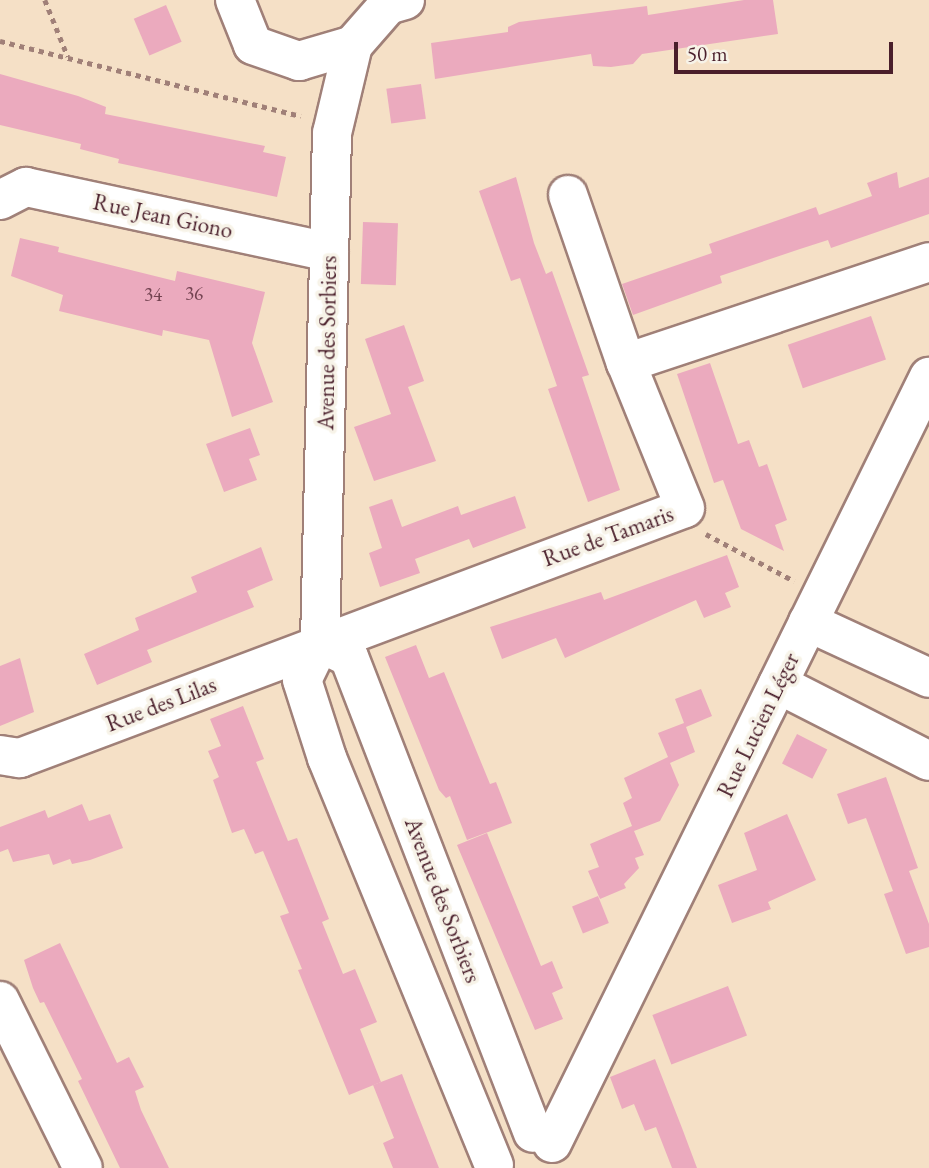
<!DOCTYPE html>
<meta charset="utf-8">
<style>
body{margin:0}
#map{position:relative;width:929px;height:1168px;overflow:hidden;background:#f5e0c6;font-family:"EB Garamond",serif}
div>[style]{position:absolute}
.building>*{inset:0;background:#ebaabe;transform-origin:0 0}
.path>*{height:4.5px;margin-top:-2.25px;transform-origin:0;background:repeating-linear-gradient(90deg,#a08078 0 5px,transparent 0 10px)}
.roads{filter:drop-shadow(2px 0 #a08078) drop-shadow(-2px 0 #a08078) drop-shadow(0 2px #a08078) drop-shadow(0 -2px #a08078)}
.minor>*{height:38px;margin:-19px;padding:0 19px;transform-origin:19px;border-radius:19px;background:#fff}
span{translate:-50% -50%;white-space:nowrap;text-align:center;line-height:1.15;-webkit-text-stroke:7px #f7f3e8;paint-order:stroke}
.number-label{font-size:19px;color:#724250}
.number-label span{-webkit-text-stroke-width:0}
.street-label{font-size:23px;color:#4a1f2b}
.scale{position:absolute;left:674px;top:42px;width:219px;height:32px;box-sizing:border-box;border:4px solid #4a1f2b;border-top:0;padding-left:9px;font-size:21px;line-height:24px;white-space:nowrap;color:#4a1f2b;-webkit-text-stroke:5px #f7f3e8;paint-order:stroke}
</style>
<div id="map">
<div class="building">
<i style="clip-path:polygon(744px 0,773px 0,778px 34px,642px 54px,633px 64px,611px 67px,593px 66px,591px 54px,435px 79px,431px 43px,508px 32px,508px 27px,519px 22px,647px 6px,648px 15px)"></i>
<i style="left:166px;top:5px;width:40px;height:35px;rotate:67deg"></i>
<i style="clip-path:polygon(0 74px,78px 96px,106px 107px,105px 114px,265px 146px,263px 152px,286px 157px,277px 197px,118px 163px,119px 159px,80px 149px,81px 144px,0 125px)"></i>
<i style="left:421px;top:84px;width:35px;height:35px;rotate:82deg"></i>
<i style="clip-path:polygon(897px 172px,899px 188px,929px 177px,929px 214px,831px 248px,828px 240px,800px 249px,720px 276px,722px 283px,633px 315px,622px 284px,712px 253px,709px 244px,816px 207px,819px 215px,872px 196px,867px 183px)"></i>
<i style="clip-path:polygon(516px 177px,534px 243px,546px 274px,552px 271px,589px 375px,582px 377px,620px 490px,588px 502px,548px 389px,557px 386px,520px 278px,511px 281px,479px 191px)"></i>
<i style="left:363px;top:222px;width:35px;height:62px;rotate:2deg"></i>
<i style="clip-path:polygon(20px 238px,59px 247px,58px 252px,175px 281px,177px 271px,265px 292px,252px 343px,273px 402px,232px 417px,209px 340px,163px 330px,162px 336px,59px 311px,63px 295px,11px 276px)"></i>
<i style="left:871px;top:316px;width:46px;height:88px;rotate:71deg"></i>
<i style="clip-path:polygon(404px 325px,424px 381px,408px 387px,436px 461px,374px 481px,354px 427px,391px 414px,365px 339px)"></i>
<i style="clip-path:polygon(710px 363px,738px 444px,749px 440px,759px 467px,767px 464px,787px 520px,775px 525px,784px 551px,741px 529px,723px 480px,714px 483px,677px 374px)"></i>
<i style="clip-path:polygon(250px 428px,260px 455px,249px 459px,257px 480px,224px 492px,206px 444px)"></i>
<i style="clip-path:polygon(515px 496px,526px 528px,473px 548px,469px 539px,415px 559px,420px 573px,380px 587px,369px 553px,382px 548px,369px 507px,392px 499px,402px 527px,458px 506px,461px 515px)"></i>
<i style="clip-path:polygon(261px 547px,273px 580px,247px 591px,254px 607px,147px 650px,152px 662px,97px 685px,84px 654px,139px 630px,135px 618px,197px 592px,191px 577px)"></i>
<i style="clip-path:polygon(727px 555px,739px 587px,725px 593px,731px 607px,704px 618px,696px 600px,565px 658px,556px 638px,502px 659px,490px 627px,601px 592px,604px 600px)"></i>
<i style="clip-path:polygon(416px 645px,429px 678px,444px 672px,490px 784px,496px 782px,512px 823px,467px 840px,450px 796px,446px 798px,439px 790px,385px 657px)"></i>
<i style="clip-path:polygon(20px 658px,34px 712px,0 726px,0 666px)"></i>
<i style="clip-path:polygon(701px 689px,712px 716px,686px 727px,695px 752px,670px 763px,679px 785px,660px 821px,634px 831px,644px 855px,635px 858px,639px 868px,624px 884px,626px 888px,600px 899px,588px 871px,599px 867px,590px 844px,632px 826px,623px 803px,632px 798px,624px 778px,668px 757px,658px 733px,684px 723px,675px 699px)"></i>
<i style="clip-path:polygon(243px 706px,264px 759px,256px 762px,288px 841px,297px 838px,329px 919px,322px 922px,343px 974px,355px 969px,377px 1022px,360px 1029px,381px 1082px,349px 1095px,298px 970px,302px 969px,280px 916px,289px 913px,263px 851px,255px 854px,244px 829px,232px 833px,213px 780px,219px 777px,208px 751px,221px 746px,210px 719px)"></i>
<i style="left:797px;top:734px;width:34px;height:33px;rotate:27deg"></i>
<i style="clip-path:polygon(886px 777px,918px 868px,909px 871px,929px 924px,929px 947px,906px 954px,884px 894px,893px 891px,866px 818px,848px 824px,837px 794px)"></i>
<i style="clip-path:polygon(82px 804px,89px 821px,110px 814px,123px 848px,90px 860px,72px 864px,70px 859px,53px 865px,49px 854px,13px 862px,8px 849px,0 852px,0 827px,45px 810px,48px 818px)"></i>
<i style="clip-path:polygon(787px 814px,816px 880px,768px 902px,771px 909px,732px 923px,718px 885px,757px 870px,744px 833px)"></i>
<i style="clip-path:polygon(487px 833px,541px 966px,552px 961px,563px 988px,552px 993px,563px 1019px,535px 1030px,457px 845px)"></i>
<i style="left:598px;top:896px;width:29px;height:28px;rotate:68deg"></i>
<i style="clip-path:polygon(60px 943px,117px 1063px,129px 1057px,144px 1087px,135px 1091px,141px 1110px,169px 1168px,120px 1168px,78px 1081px,82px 1079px,44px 1002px,40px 1003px,33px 988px,24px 960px)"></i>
<i style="left:728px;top:986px;width:53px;height:81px;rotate:69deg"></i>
<i style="clip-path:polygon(655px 1059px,682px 1128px,697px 1168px,672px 1168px,656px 1127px,645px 1131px,634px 1104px,622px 1109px,610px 1077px)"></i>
<i style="clip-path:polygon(402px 1074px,412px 1100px,439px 1168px,393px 1168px,383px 1143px,394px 1138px,373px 1085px)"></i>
</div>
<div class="path">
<i style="left:45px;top:0;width:61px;rotate:68deg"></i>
<i style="left:0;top:41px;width:310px;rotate:14deg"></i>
<i style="left:706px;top:534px;width:100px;rotate:28.1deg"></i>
</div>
<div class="roads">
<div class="minor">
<i style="left:235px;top:0;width:48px;rotate:68.2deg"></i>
<i style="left:253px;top:45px;width:49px;rotate:19.2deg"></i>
<i style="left:299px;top:61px;width:56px;rotate:-16.5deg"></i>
<i style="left:405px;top:0;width:18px;rotate:164deg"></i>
<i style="left:388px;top:5px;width:53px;rotate:131.2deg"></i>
<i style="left:353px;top:45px;width:90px;rotate:103.4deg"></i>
<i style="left:332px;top:133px;width:510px;rotate:91.35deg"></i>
<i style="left:320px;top:643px;width:41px;rotate:115.9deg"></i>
<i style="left:302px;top:680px;width:82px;rotate:72.2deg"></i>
<i style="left:327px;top:758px;width:440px;rotate:67.7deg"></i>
<i style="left:568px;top:195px;width:178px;rotate:71deg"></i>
<i style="left:0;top:200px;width:29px;rotate:-27deg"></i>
<i style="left:26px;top:187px;width:310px;rotate:12.1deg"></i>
<i style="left:808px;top:622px;width:133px;rotate:24.8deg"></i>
<i style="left:320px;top:643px;width:32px;rotate:26deg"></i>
<i style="left:349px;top:657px;width:510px;rotate:68.87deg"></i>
<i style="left:778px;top:684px;width:169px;rotate:27deg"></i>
<i style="left:0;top:755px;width:20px;rotate:9deg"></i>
<i style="left:20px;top:758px;width:710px;rotate:-20.6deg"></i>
<i style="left:685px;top:508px;width:157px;rotate:-112.1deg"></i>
<i style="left:626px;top:363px;width:319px;rotate:-18.4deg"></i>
<i style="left:0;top:1001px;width:186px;rotate:63.6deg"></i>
<i style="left:552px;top:1143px;width:854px;rotate:-63.8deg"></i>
</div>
</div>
<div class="number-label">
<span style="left:194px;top:294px">36</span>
<span style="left:153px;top:295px">34</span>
</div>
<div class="street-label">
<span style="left:163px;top:216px;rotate:12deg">Rue Jean Giono</span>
<span style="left:327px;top:343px;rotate:-89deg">Avenue des Sorbiers</span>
<span style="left:608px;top:536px;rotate:-20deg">Rue de Tamaris</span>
<span style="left:161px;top:704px;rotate:-21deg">Rue des Lilas</span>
<span style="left:758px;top:725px;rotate:-64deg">Rue Lucien Léger</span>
<span style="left:443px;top:900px;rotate:69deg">Avenue des Sorbiers</span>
</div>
<div class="scale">50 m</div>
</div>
